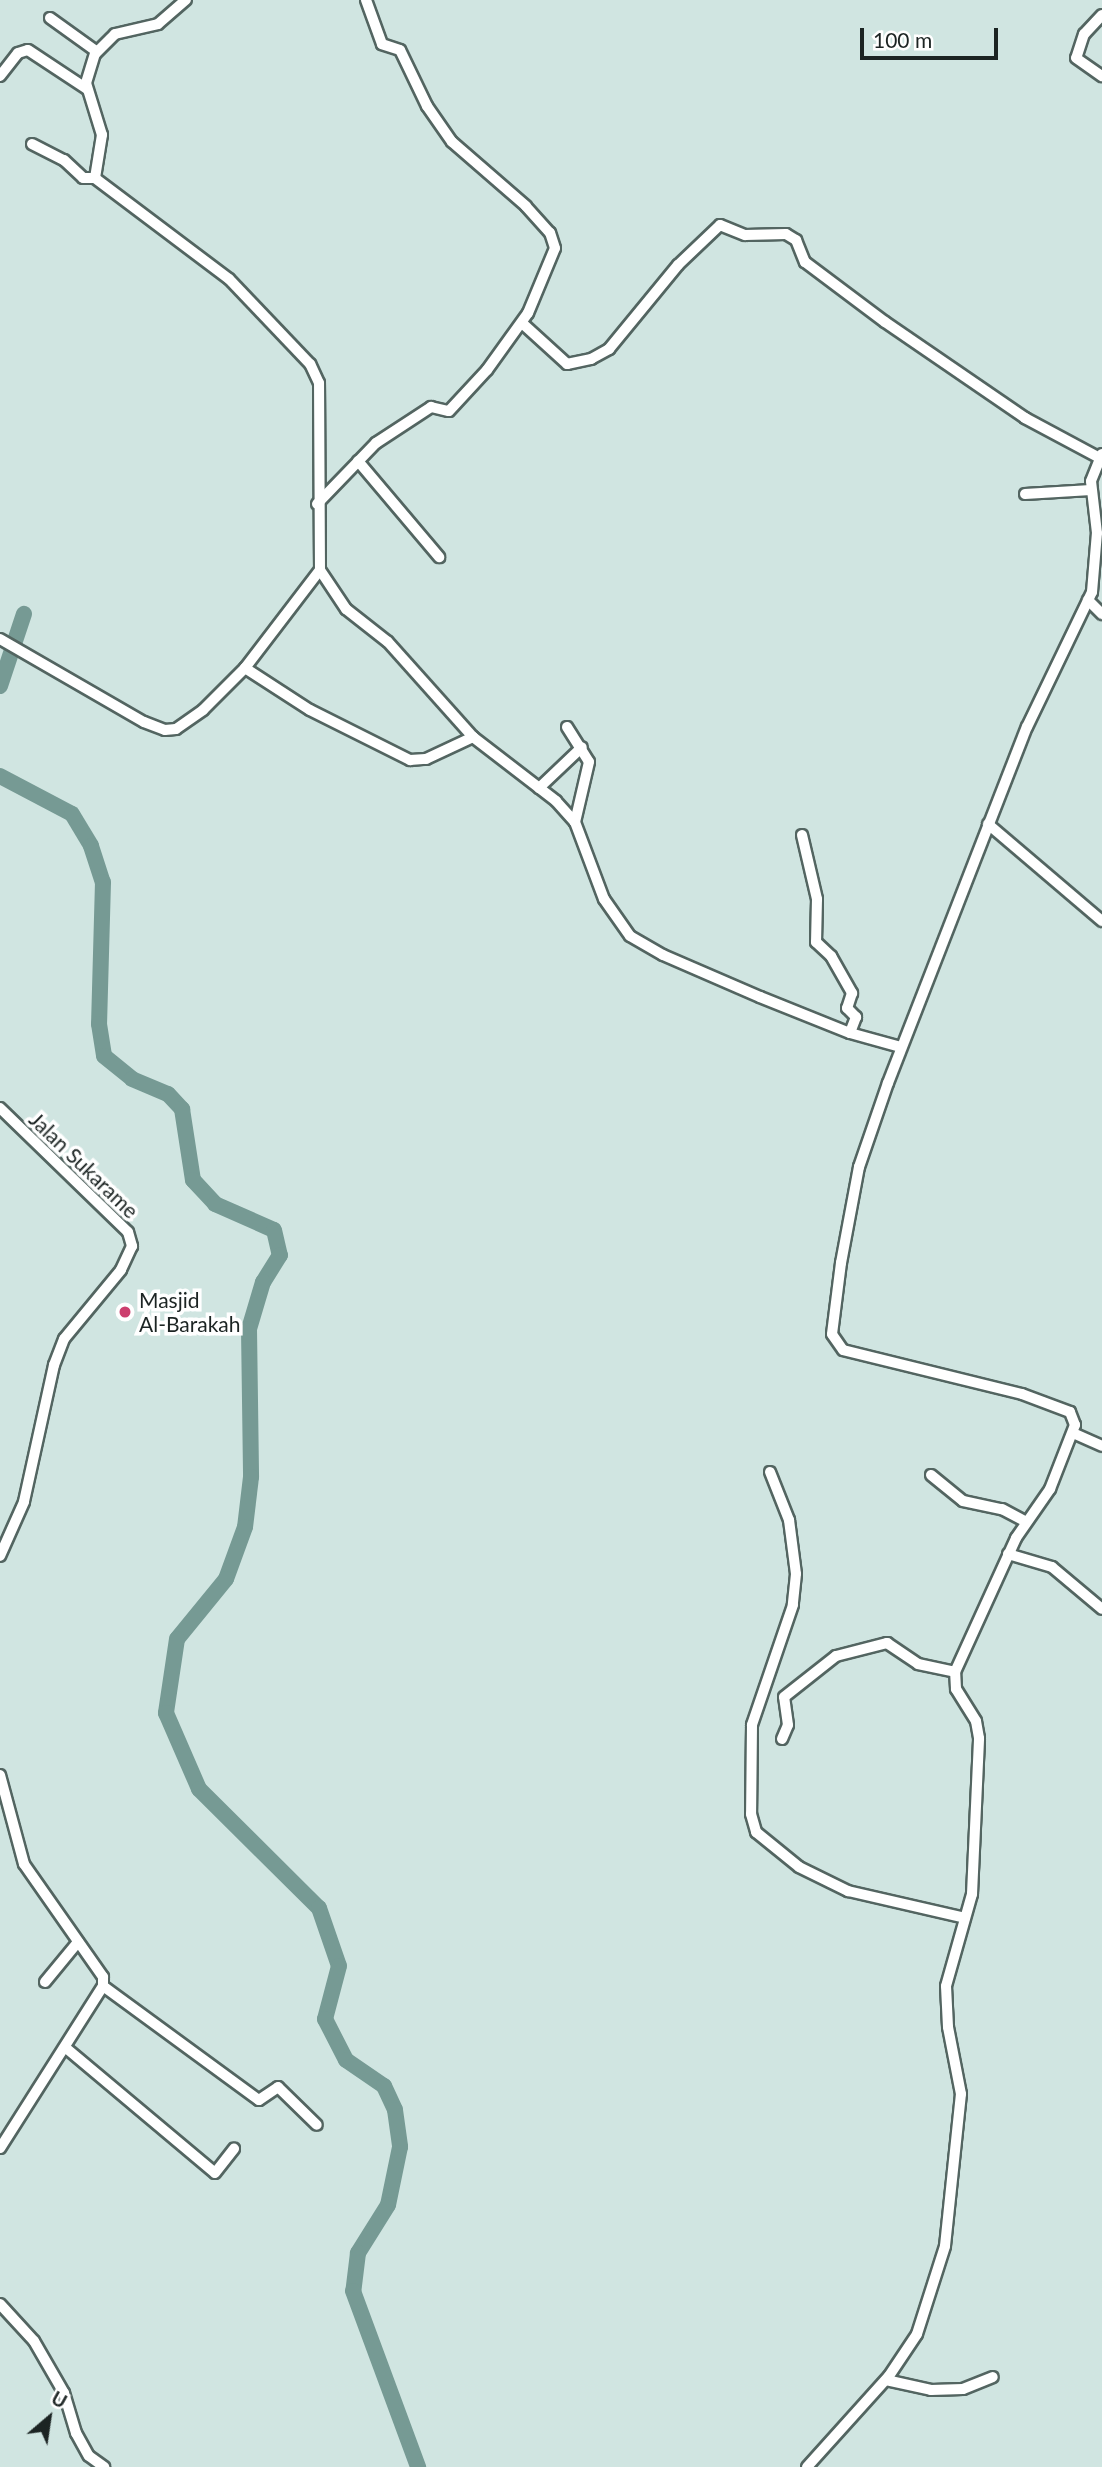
<!DOCTYPE html>
<style>
body{margin:0}
#map{position:relative;width:1102px;height:2467px;overflow:hidden;background:#d0e5e1;font-family:Lato,sans-serif}
div>[style]{position:absolute}
.river>*{height:16px;margin:-8px;padding:0 8px;transform-origin:8px;border-radius:8px;background:#769a94}
.roads{filter:drop-shadow(2px 0 #536561) drop-shadow(-2px 0 #536561) drop-shadow(0 2px #536561) drop-shadow(0 -2px #536561)}
.street>*{height:10px;margin:-5px;padding:0 5px;transform-origin:5px;border-radius:5px;background:#fff}
.dots>*{width:19px;height:19px;translate:-50% -50%;box-sizing:border-box;border:4px solid #fff;border-radius:50%}
span{translate:-50% -50%;white-space:nowrap;text-align:center;line-height:1.15;-webkit-text-stroke:7px #fff;paint-order:stroke}
.street-label{font-size:21px;color:#1c2423}
.poi-label{font-size:21px;color:#1c2423}
.left{translate:0 -50%;text-align:left}
.north{position:absolute;left:14px;top:2383px;width:70px;height:70px;-webkit-text-stroke:5px #fff;paint-order:stroke;rotate:29deg;font-size:19px;font-weight:700;line-height:28px;text-align:center;color:#1c2423}
.north::after{content:'';display:block;margin:auto;width:24px;height:32px;background:#1c2423;clip-path:polygon(50% 0,100% 100%,50% 72%,0 100%)}
.scale{position:absolute;left:860px;top:28px;width:138px;height:32px;box-sizing:border-box;border:4px solid #1c2423;border-top:0;padding-left:9px;font-size:21px;line-height:24px;white-space:nowrap;color:#1c2423;-webkit-text-stroke:5px #fff;paint-order:stroke}
</style>
<div id="map">
<div class="river">
<i style="left:0;top:686px;width:76px;rotate:-71.6deg"></i>
<i style="left:0;top:776px;width:81px;rotate:27.8deg"></i>
<i style="left:72px;top:814px;width:37px;rotate:59deg"></i>
<i style="left:91px;top:846px;width:38px;rotate:72deg"></i>
<i style="left:103px;top:882px;width:142px;rotate:91.6deg"></i>
<i style="left:99px;top:1024px;width:32px;rotate:81deg"></i>
<i style="left:104px;top:1056px;width:36px;rotate:39deg"></i>
<i style="left:132px;top:1079px;width:39px;rotate:23deg"></i>
<i style="left:168px;top:1094px;width:21px;rotate:47deg"></i>
<i style="left:182px;top:1109px;width:72px;rotate:81.2deg"></i>
<i style="left:193px;top:1180px;width:33px;rotate:47deg"></i>
<i style="left:215px;top:1204px;width:64px;rotate:23.8deg"></i>
<i style="left:274px;top:1230px;width:26px;rotate:77deg"></i>
<i style="left:280px;top:1255px;width:32px;rotate:122deg"></i>
<i style="left:263px;top:1282px;width:49px;rotate:106.6deg"></i>
<i style="left:249px;top:1329px;width:148px;rotate:89.2deg"></i>
<i style="left:251px;top:1477px;width:50px;rotate:96.8deg"></i>
<i style="left:245px;top:1527px;width:55px;rotate:110.1deg"></i>
<i style="left:226px;top:1579px;width:77px;rotate:129.2deg"></i>
<i style="left:177px;top:1639px;width:75px;rotate:98.5deg"></i>
<i style="left:166px;top:1713px;width:83px;rotate:66.5deg"></i>
<i style="left:199px;top:1789px;width:169px;rotate:44.8deg"></i>
<i style="left:319px;top:1908px;width:61px;rotate:71deg"></i>
<i style="left:339px;top:1966px;width:55px;rotate:104.8deg"></i>
<i style="left:325px;top:2019px;width:46px;rotate:62.9deg"></i>
<i style="left:346px;top:2060px;width:46px;rotate:34.4deg"></i>
<i style="left:384px;top:2086px;width:26px;rotate:65deg"></i>
<i style="left:395px;top:2110px;width:37px;rotate:82deg"></i>
<i style="left:400px;top:2147px;width:59px;rotate:101.7deg"></i>
<i style="left:388px;top:2205px;width:57px;rotate:122deg"></i>
<i style="left:358px;top:2253px;width:38px;rotate:97deg"></i>
<i style="left:353px;top:2291px;width:188px;rotate:69.7deg"></i>
</div>
<div class="roads">
<div class="street">
<i style="left:1102px;top:15px;width:26px;rotate:133deg"></i>
<i style="left:1084px;top:34px;width:25px;rotate:108deg"></i>
<i style="left:1076px;top:58px;width:32px;rotate:35deg"></i>
<i style="left:50px;top:18px;width:57px;rotate:35.7deg"></i>
<i style="left:0;top:76px;width:29px;rotate:-52deg"></i>
<i style="left:18px;top:53px;width:10px;rotate:-17deg"></i>
<i style="left:28px;top:50px;width:71px;rotate:33.5deg"></i>
<i style="left:32px;top:144px;width:36px;rotate:27deg"></i>
<i style="left:64px;top:160px;width:26px;rotate:43deg"></i>
<i style="left:83px;top:178px;width:12px"></i>
<i style="left:522px;top:323px;width:61px;rotate:42.3deg"></i>
<i style="left:567px;top:364px;width:25px;rotate:-12deg"></i>
<i style="left:591px;top:359px;width:21px;rotate:-29deg"></i>
<i style="left:609px;top:349px;width:109px;rotate:-50.6deg"></i>
<i style="left:678px;top:265px;width:58px;rotate:-43.6deg"></i>
<i style="left:720px;top:225px;width:27px;rotate:22deg"></i>
<i style="left:745px;top:235px;width:41px;rotate:-1.4deg"></i>
<i style="left:786px;top:234px;width:12px;rotate:31deg"></i>
<i style="left:796px;top:240px;width:24px;rotate:68deg"></i>
<i style="left:805px;top:262px;width:100px;rotate:36.9deg"></i>
<i style="left:885px;top:322px;width:170px;rotate:34.4deg"></i>
<i style="left:1025px;top:418px;width:85px;rotate:28.1deg"></i>
<i style="left:358px;top:461px;width:126px;rotate:49.8deg"></i>
<i style="left:1025px;top:494px;width:66px;rotate:-3.5deg"></i>
<i style="left:317px;top:504px;width:85px;rotate:-46deg"></i>
<i style="left:376px;top:443px;width:66px;rotate:-33.2deg"></i>
<i style="left:431px;top:407px;width:18px;rotate:13deg"></i>
<i style="left:449px;top:411px;width:56px;rotate:-47.2deg"></i>
<i style="left:487px;top:370px;width:70px;rotate:-54.3deg"></i>
<i style="left:528px;top:313px;width:70px;rotate:-67.4deg"></i>
<i style="left:555px;top:248px;width:16px;rotate:-108deg"></i>
<i style="left:550px;top:233px;width:36px;rotate:-132deg"></i>
<i style="left:526px;top:206px;width:98px;rotate:-139.1deg"></i>
<i style="left:452px;top:142px;width:44px;rotate:-124.8deg"></i>
<i style="left:427px;top:106px;width:62px;rotate:-115.7deg"></i>
<i style="left:400px;top:50px;width:19px;rotate:-162deg"></i>
<i style="left:382px;top:44px;width:47px;rotate:-110deg"></i>
<i style="left:320px;top:570px;width:47px;rotate:56.3deg"></i>
<i style="left:346px;top:609px;width:53px;rotate:38.2deg"></i>
<i style="left:388px;top:642px;width:127px;rotate:48.2deg"></i>
<i style="left:1088px;top:600px;width:20px;rotate:45deg"></i>
<i style="left:0;top:639px;width:166px;rotate:30deg"></i>
<i style="left:144px;top:722px;width:22px;rotate:21deg"></i>
<i style="left:165px;top:730px;width:11px;rotate:-5deg"></i>
<i style="left:176px;top:729px;width:33px;rotate:-35deg"></i>
<i style="left:203px;top:710px;width:59px;rotate:-45deg"></i>
<i style="left:245px;top:668px;width:123px;rotate:-52.6deg"></i>
<i style="left:320px;top:570px;width:187px;rotate:-90.3deg"></i>
<i style="left:319px;top:383px;width:21px;rotate:-115deg"></i>
<i style="left:310px;top:364px;width:117px;rotate:-133.6deg"></i>
<i style="left:229px;top:279px;width:168px;rotate:-143deg"></i>
<i style="left:95px;top:178px;width:44px;rotate:-80.8deg"></i>
<i style="left:102px;top:135px;width:54px;rotate:-107.1deg"></i>
<i style="left:86px;top:83px;width:30px;rotate:-73deg"></i>
<i style="left:95px;top:54px;width:28px;rotate:-45deg"></i>
<i style="left:115px;top:34px;width:44px;rotate:-13.1deg"></i>
<i style="left:158px;top:24px;width:37px;rotate:-41deg"></i>
<i style="left:245px;top:668px;width:77px;rotate:32.9deg"></i>
<i style="left:310px;top:710px;width:112px;rotate:26.6deg"></i>
<i style="left:410px;top:760px;width:16px;rotate:-4deg"></i>
<i style="left:426px;top:759px;width:52px;rotate:-25.1deg"></i>
<i style="left:473px;top:737px;width:105px;rotate:37.6deg"></i>
<i style="left:556px;top:801px;width:28px;rotate:48deg"></i>
<i style="left:575px;top:822px;width:82px;rotate:69.4deg"></i>
<i style="left:604px;top:899px;width:45px;rotate:54.9deg"></i>
<i style="left:630px;top:936px;width:38px;rotate:30deg"></i>
<i style="left:663px;top:955px;width:106px;rotate:23.4deg"></i>
<i style="left:760px;top:997px;width:97px;rotate:21.8deg"></i>
<i style="left:850px;top:1033px;width:53px;rotate:15.4deg"></i>
<i style="left:567px;top:727px;width:41px;rotate:57.8deg"></i>
<i style="left:589px;top:762px;width:62px;rotate:103.1deg"></i>
<i style="left:539px;top:788px;width:59px;rotate:-43.6deg"></i>
<i style="left:988px;top:824px;width:150px;rotate:40.4deg"></i>
<i style="left:802px;top:835px;width:66px;rotate:76.8deg"></i>
<i style="left:817px;top:899px;width:43px;rotate:91.3deg"></i>
<i style="left:816px;top:942px;width:21px;rotate:43deg"></i>
<i style="left:831px;top:956px;width:43px;rotate:60.4deg"></i>
<i style="left:852px;top:993px;width:16px;rotate:108deg"></i>
<i style="left:847px;top:1008px;width:13px;rotate:45deg"></i>
<i style="left:856px;top:1017px;width:17px;rotate:111deg"></i>
<i style="left:0;top:1108px;width:178px;rotate:44.1deg"></i>
<i style="left:128px;top:1232px;width:15px;rotate:74deg"></i>
<i style="left:132px;top:1246px;width:26px;rotate:115deg"></i>
<i style="left:121px;top:1270px;width:89px;rotate:129.6deg"></i>
<i style="left:64px;top:1339px;width:28px;rotate:111deg"></i>
<i style="left:54px;top:1365px;width:140px;rotate:102.4deg"></i>
<i style="left:24px;top:1502px;width:59px;rotate:114deg"></i>
<i style="left:1073px;top:1433px;width:32px;rotate:24deg"></i>
<i style="left:770px;top:1472px;width:52px;rotate:68.4deg"></i>
<i style="left:789px;top:1520px;width:54px;rotate:82.6deg"></i>
<i style="left:796px;top:1574px;width:31px;rotate:96deg"></i>
<i style="left:793px;top:1605px;width:127px;rotate:108.9deg"></i>
<i style="left:752px;top:1725px;width:89px;rotate:90.6deg"></i>
<i style="left:751px;top:1814px;width:19px;rotate:74deg"></i>
<i style="left:756px;top:1832px;width:55px;rotate:39.1deg"></i>
<i style="left:799px;top:1867px;width:55px;rotate:26.1deg"></i>
<i style="left:848px;top:1891px;width:120px;rotate:13deg"></i>
<i style="left:931px;top:1475px;width:41px;rotate:39.1deg"></i>
<i style="left:963px;top:1501px;width:40px;rotate:12deg"></i>
<i style="left:1002px;top:1509px;width:27px;rotate:28deg"></i>
<i style="left:1008px;top:1554px;width:46px;rotate:16.5deg"></i>
<i style="left:1052px;top:1567px;width:65px;rotate:40deg"></i>
<i style="left:782px;top:1739px;width:15px;rotate:-67deg"></i>
<i style="left:788px;top:1725px;width:28px;rotate:-98deg"></i>
<i style="left:784px;top:1697px;width:66px;rotate:-38.3deg"></i>
<i style="left:836px;top:1656px;width:53px;rotate:-14.3deg"></i>
<i style="left:887px;top:1643px;width:37px;rotate:34deg"></i>
<i style="left:918px;top:1664px;width:38px;rotate:12deg"></i>
<i style="left:0;top:1775px;width:92px;rotate:74.9deg"></i>
<i style="left:24px;top:1864px;width:138px;rotate:55deg"></i>
<i style="left:103px;top:1977px;width:9px;rotate:90deg"></i>
<i style="left:103px;top:1986px;width:192px;rotate:122.4deg"></i>
<i style="left:45px;top:1982px;width:52px;rotate:-50.5deg"></i>
<i style="left:103px;top:1986px;width:193px;rotate:36.2deg"></i>
<i style="left:259px;top:2100px;width:23px;rotate:-34deg"></i>
<i style="left:278px;top:2087px;width:54px;rotate:44.3deg"></i>
<i style="left:66px;top:2048px;width:194px;rotate:40deg"></i>
<i style="left:215px;top:2173px;width:31px;rotate:-52deg"></i>
<i style="left:0;top:2304px;width:50px;rotate:47.4deg"></i>
<i style="left:34px;top:2341px;width:60px;rotate:60deg"></i>
<i style="left:64px;top:2393px;width:42px;rotate:73.3deg"></i>
<i style="left:76px;top:2433px;width:26px;rotate:61deg"></i>
<i style="left:89px;top:2456px;width:19px;rotate:36deg"></i>
<i style="left:886px;top:2380px;width:46px;rotate:12.5deg"></i>
<i style="left:931px;top:2390px;width:32px;rotate:-2deg"></i>
<i style="left:963px;top:2389px;width:32px;rotate:-22deg"></i>
<i style="left:807px;top:2467px;width:122px;rotate:-48deg"></i>
<i style="left:889px;top:2376px;width:50px;rotate:-56.3deg"></i>
<i style="left:917px;top:2334px;width:92px;rotate:-72.3deg"></i>
<i style="left:945px;top:2246px;width:153px;rotate:-84deg"></i>
<i style="left:961px;top:2094px;width:68px;rotate:-101deg"></i>
<i style="left:948px;top:2027px;width:41px;rotate:-92.8deg"></i>
<i style="left:946px;top:1986px;width:96px;rotate:-74.2deg"></i>
<i style="left:972px;top:1894px;width:156px;rotate:-87.4deg"></i>
<i style="left:979px;top:1738px;width:17px;rotate:-100deg"></i>
<i style="left:976px;top:1721px;width:38px;rotate:-122deg"></i>
<i style="left:956px;top:1689px;width:17px;rotate:-93deg"></i>
<i style="left:955px;top:1672px;width:147px;rotate:-65.5deg"></i>
<i style="left:1016px;top:1538px;width:60px;rotate:-55.2deg"></i>
<i style="left:1050px;top:1489px;width:69px;rotate:-68.7deg"></i>
<i style="left:1075px;top:1425px;width:14px;rotate:-111deg"></i>
<i style="left:1070px;top:1412px;width:51px;rotate:-159.4deg"></i>
<i style="left:1022px;top:1394px;width:184px;rotate:-166.2deg"></i>
<i style="left:843px;top:1350px;width:19px;rotate:-125deg"></i>
<i style="left:832px;top:1334px;width:72px;rotate:-82.8deg"></i>
<i style="left:841px;top:1263px;width:98px;rotate:-79.4deg"></i>
<i style="left:859px;top:1167px;width:89px;rotate:-71deg"></i>
<i style="left:888px;top:1083px;width:382px;rotate:-68.7deg"></i>
<i style="left:1027px;top:727px;width:150px;rotate:-64.3deg"></i>
<i style="left:1092px;top:592px;width:59px;rotate:-85.2deg"></i>
<i style="left:1097px;top:533px;width:52px;rotate:-96.6deg"></i>
<i style="left:1091px;top:481px;width:29px;rotate:-68deg"></i>
</div>
</div>
<div class="dots">
<i style="left:125px;top:1312px;background:#cc3f6e"></i>
</div>
<div class="street-label">
<span style="left:84px;top:1165px;rotate:44deg">Jalan Sukarame</span>
</div>
<div class="poi-label">
<span class="left" style="left:139px;top:1312px">Masjid<br>Al-Barakah</span>
</div>
<div class="north">U</div>
<div class="scale">100 m</div>
</div>
